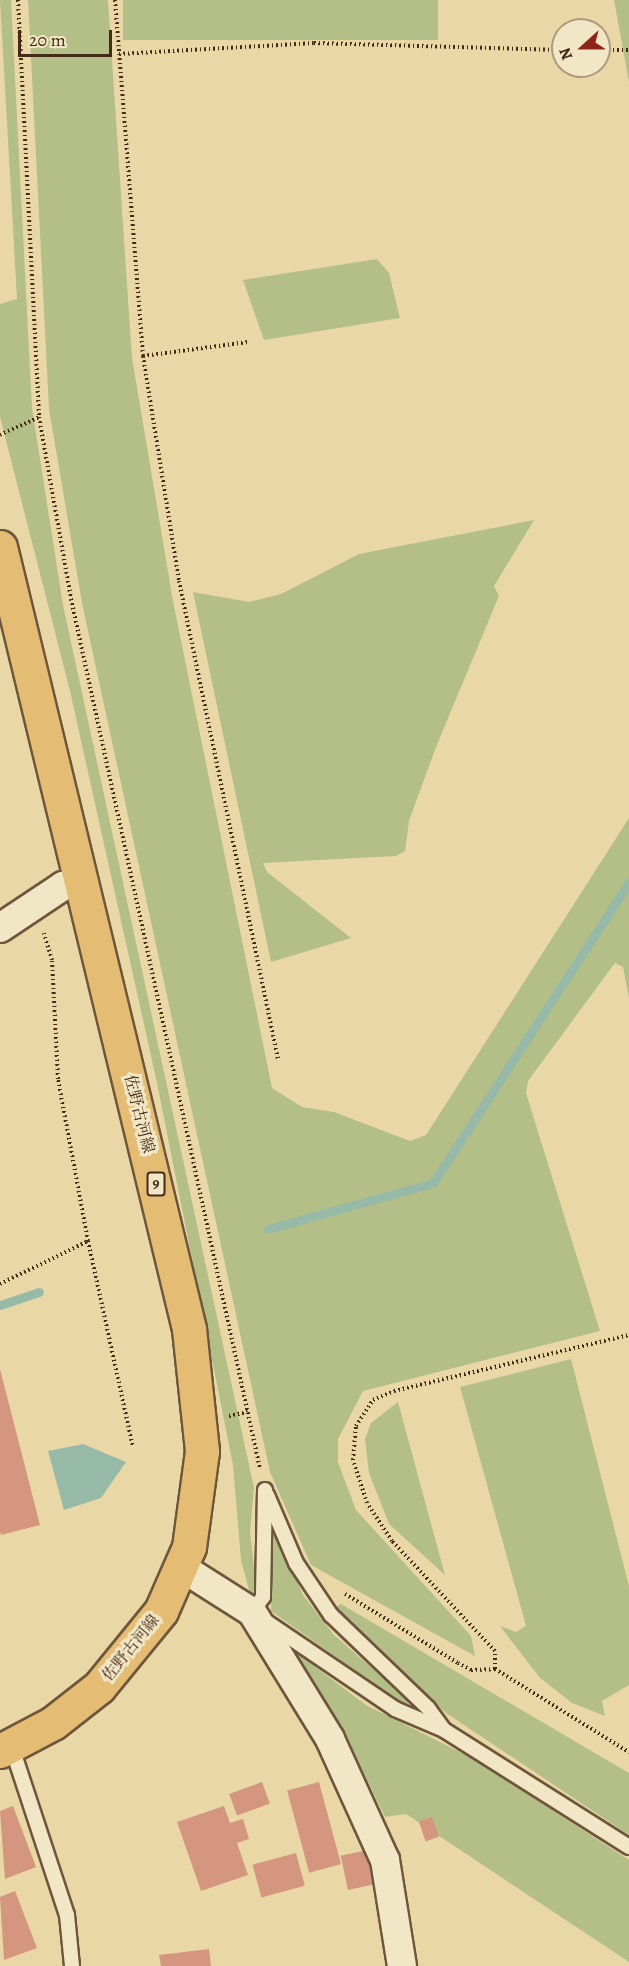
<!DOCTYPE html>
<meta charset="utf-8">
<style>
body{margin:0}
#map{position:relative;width:629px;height:1966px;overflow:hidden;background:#e9d8a6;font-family:Alegreya,"Noto Serif JP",serif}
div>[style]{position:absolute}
.green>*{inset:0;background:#b4bf88;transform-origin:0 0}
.water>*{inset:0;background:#97baa8}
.stream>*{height:9px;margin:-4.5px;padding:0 4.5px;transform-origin:4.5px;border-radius:4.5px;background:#97baa8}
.building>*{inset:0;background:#d4967f;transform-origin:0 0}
.path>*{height:4px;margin-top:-2px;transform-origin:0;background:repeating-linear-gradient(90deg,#452a18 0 1.5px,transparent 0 4.5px)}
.roads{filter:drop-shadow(2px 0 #6e563c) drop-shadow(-2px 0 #6e563c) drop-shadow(0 2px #6e563c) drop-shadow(0 -2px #6e563c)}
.lane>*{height:14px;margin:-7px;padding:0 7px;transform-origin:7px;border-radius:7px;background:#f1e6c5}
.street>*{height:28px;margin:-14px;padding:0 14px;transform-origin:14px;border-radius:14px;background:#f1e6c5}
.primary>*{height:33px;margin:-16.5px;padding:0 16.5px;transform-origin:16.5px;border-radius:16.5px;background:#e4bc73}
span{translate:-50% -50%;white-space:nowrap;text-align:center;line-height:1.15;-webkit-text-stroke:6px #f1e6c5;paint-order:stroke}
.shield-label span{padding:2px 4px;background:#f1e6c5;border:2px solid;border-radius:4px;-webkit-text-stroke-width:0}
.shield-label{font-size:15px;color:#452a18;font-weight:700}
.street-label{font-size:16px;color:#452a18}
.north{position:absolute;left:551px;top:18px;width:60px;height:60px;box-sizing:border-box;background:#f1e6c5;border:2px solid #ac9b80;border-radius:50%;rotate:249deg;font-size:16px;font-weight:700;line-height:24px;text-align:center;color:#452a18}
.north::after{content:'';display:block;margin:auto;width:21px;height:27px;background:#8f2418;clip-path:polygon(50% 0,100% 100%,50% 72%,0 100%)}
.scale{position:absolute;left:18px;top:30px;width:94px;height:27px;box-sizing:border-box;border:3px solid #452a18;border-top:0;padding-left:8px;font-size:18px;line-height:21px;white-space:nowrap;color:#452a18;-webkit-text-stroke:4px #f1e6c5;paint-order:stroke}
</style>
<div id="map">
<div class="green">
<i style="clip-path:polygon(0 0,11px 0,32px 408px,63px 605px,254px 1488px,250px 1532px,257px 1595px,250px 1594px,241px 1560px,233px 1465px,157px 1083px,70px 691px,0 417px,0 304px,17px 299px)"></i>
<i style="clip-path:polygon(28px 0,108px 0,132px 358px,173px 601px,272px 1088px,302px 1107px,334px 1112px,410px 1141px,426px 1135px,629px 818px,629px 998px,623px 967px,615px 963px,528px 1081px,526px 1093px,600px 1331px,363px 1391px,338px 1439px,338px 1462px,356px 1510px,471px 1636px,475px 1656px,311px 1565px,270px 1472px,82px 603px,49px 409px)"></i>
<i style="left:123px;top:0;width:315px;height:40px"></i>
<i style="clip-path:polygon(614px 0,629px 0,629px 82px)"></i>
<i style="clip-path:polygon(377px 259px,389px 273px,400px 318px,264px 340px,243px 280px)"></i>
<i style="clip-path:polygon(534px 520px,494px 586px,499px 596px,436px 747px,409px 821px,405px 851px,396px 856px,263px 863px,267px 872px,351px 938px,271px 962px,193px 592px,249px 602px,281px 594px,359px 554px)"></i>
<i style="clip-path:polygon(571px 1359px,629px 1586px,629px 1685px,602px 1701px,605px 1716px,572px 1703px,540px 1678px,500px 1626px,516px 1632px,526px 1626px,460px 1387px)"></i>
<i style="clip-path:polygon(398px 1402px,445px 1575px,389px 1524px,369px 1473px,365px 1439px,371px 1423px)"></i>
<i style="clip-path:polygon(273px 1527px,303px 1595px,334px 1635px,411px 1702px,404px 1705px,271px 1611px)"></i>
<i style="clip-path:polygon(341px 1604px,629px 1773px,629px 1835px,446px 1713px,362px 1635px,336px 1607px)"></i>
<i style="clip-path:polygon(277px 1638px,366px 1705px,472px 1758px,629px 1860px,629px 1962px,406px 1814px,385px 1817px,352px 1749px)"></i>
</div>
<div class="water">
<i style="clip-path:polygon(83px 1444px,126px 1462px,101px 1498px,64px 1510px,48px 1451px)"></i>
</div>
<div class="stream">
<i style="left:268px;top:1229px;width:171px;rotate:-15.6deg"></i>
<i style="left:433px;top:1183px;width:359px;rotate:-56.9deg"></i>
<i style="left:0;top:1305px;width:41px;rotate:-18.4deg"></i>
</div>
<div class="building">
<i style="clip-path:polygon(0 1369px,40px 1525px,1px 1535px,0 1532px)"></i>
<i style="left:262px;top:1782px;width:23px;height:35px;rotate:70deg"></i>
<i style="left:319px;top:1782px;width:85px;height:33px;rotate:75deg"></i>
<i style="clip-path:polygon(13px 1806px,36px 1867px,5px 1879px,0 1811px)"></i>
<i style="clip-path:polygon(224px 1806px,230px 1823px,243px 1819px,249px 1839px,237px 1843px,248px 1875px,201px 1891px,177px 1822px)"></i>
<i style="left:432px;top:1817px;width:21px;height:14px;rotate:71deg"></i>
<i style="left:372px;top:1849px;width:35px;height:32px;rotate:78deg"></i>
<i style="left:296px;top:1853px;width:34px;height:45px;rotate:75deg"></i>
<i style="clip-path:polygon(15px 1891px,37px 1948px,4px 1960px,0 1897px)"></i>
<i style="clip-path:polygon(209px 1949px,211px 1966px,161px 1966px,159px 1955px)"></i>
</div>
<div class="path">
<i style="left:18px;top:0;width:418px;rotate:87.1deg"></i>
<i style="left:39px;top:417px;width:185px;rotate:80deg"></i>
<i style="left:71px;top:599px;width:890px;rotate:77.74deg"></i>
<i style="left:115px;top:0;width:357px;rotate:85.5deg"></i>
<i style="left:143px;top:356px;width:228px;rotate:80.9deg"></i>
<i style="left:179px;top:581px;width:488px;rotate:78.3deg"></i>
<i style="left:599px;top:50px;width:30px"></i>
<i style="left:119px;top:54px;width:195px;rotate:-3.2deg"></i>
<i style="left:314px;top:43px;width:249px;rotate:1.6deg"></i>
<i style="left:143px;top:356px;width:106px;rotate:-7.6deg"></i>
<i style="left:0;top:435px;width:43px;rotate:-24.8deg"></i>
<i style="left:88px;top:1241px;width:211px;rotate:77.7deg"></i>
<i style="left:0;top:1284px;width:98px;rotate:-26deg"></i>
<i style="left:88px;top:1241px;width:165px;rotate:-100.5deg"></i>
<i style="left:58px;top:1079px;width:119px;rotate:-92.9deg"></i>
<i style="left:52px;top:960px;width:28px;rotate:-107deg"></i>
<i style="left:229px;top:1416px;width:19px;rotate:-12deg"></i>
<i style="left:345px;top:1594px;width:132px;rotate:31.4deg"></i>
<i style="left:458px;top:1663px;width:15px;rotate:28deg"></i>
<i style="left:471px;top:1670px;width:24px;rotate:-2deg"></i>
<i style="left:495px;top:1669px;width:18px;rotate:-90deg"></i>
<i style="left:495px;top:1651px;width:151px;rotate:-133.1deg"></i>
<i style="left:392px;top:1541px;width:45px;rotate:-123.3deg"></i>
<i style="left:367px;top:1503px;width:45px;rotate:-108deg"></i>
<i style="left:353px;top:1460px;width:34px;rotate:-85deg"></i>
<i style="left:356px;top:1426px;width:31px;rotate:-57deg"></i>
<i style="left:373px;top:1400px;width:23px;rotate:-23deg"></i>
<i style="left:394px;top:1391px;width:242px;rotate:-13.4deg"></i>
<i style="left:495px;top:1669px;width:158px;rotate:31.8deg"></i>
</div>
<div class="roads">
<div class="lane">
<i style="left:265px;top:1490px;width:107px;rotate:91.1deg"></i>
<i style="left:263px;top:1597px;width:19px;rotate:126deg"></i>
<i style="left:252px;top:1612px;width:173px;rotate:34.1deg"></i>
<i style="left:395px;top:1709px;width:53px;rotate:23.2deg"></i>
<i style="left:444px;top:1730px;width:219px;rotate:32.3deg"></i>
<i style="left:267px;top:1495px;width:74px;rotate:66.9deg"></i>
<i style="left:296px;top:1563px;width:63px;rotate:56.1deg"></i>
<i style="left:331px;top:1615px;width:134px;rotate:43.8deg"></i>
<i style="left:428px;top:1708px;width:27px;rotate:54deg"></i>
<i style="left:11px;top:1745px;width:179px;rotate:71.8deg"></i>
<i style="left:67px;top:1915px;width:51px;rotate:84.4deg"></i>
</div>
<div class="street">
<i style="left:0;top:928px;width:76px;rotate:-33.7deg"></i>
<i style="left:63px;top:886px;width:21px;rotate:-14deg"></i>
<i style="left:181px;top:1567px;width:84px;rotate:32.4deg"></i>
<i style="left:252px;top:1612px;width:149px;rotate:58.4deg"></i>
<i style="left:330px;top:1739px;width:133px;rotate:65.6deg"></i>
<i style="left:385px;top:1860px;width:107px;rotate:80.9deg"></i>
</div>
<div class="primary">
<i style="left:0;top:547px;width:805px;rotate:76.41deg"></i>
<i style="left:189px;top:1329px;width:123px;rotate:83.9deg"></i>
<i style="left:202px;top:1451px;width:97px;rotate:97.7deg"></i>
<i style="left:189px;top:1547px;width:70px;rotate:113.6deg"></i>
<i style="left:161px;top:1611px;width:98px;rotate:129.2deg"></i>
<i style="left:99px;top:1687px;width:58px;rotate:142deg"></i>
<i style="left:53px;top:1723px;width:60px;rotate:152.2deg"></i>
</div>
</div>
<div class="shield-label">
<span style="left:156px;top:1184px">9</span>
</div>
<div class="street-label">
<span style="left:139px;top:1114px;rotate:76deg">佐野古河線</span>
<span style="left:131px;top:1648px;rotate:-51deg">佐野古河線</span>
</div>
<div class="north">N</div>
<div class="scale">20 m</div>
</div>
